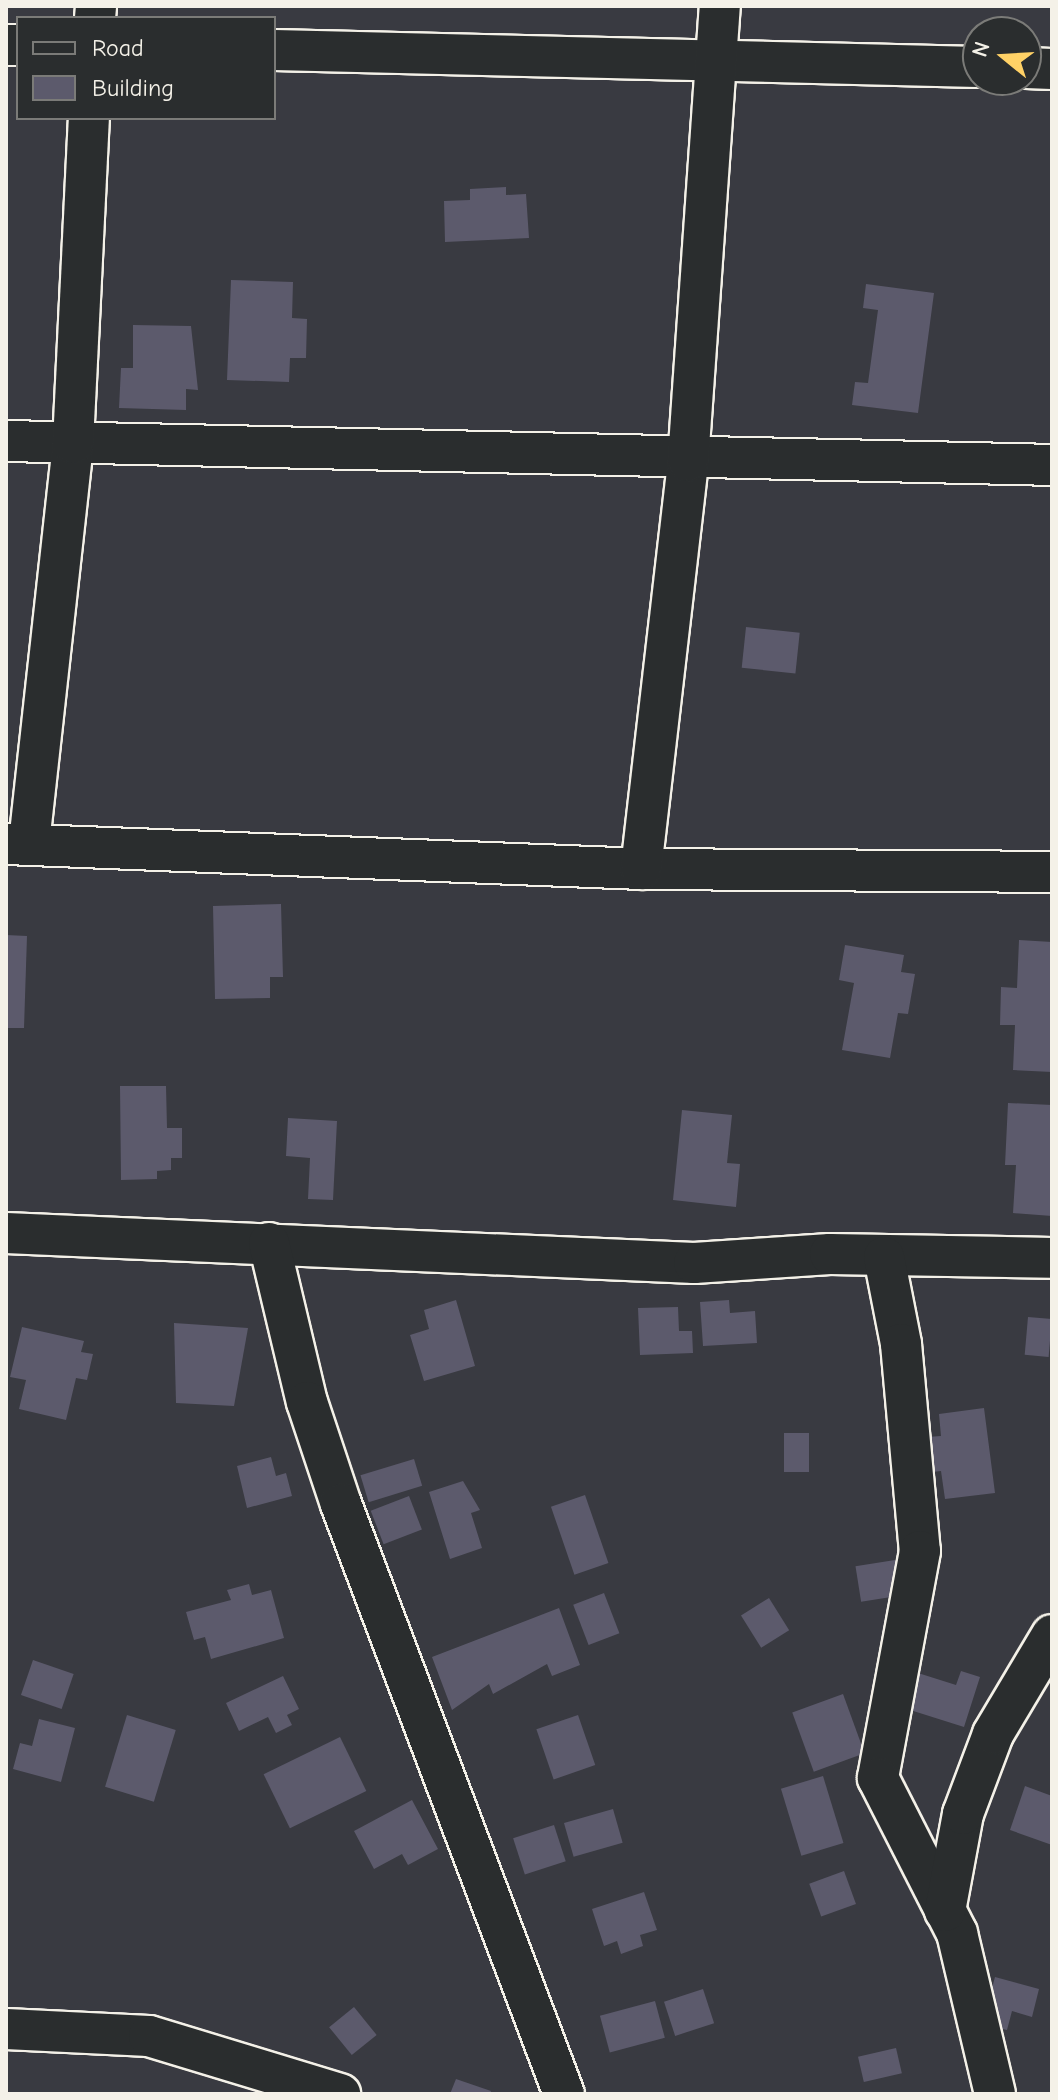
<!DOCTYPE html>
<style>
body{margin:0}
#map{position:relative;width:1058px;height:2100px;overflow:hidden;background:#393a41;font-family:"Comic Neue",sans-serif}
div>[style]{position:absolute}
.building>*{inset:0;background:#5c5a6c;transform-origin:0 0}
.roads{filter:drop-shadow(2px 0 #f4f1e8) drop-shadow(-2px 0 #f4f1e8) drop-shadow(0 2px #f4f1e8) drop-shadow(0 -2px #f4f1e8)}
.minor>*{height:40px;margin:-20px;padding:0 20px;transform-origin:20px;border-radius:20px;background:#2a2d2e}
span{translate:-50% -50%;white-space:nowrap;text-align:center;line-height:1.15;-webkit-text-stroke:8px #2a2d2e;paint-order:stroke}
.frame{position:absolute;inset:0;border:8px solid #f4f1e8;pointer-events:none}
.legend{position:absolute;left:16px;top:16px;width:260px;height:104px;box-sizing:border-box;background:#2a2d2e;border:2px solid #7b7b78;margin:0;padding:10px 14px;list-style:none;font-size:24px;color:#f4f1e8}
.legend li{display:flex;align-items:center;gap:16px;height:40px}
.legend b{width:40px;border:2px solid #7b7b78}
.north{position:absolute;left:962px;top:16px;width:80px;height:80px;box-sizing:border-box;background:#2a2d2e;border:2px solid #7b7b78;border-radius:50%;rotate:288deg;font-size:22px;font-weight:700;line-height:32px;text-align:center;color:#f4f1e8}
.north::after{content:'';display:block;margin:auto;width:28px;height:36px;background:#ffd166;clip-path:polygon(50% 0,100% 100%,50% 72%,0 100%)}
</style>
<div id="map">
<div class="building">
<i style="clip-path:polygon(506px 187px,506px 195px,526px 194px,529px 238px,445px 242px,444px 201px,470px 200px,470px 189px)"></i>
<i style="clip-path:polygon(231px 280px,293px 282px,292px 318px,307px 319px,306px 358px,290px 358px,289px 382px,227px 380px)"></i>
<i style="clip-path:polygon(866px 284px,934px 293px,918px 413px,852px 405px,855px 382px,868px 383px,878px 310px,863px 308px)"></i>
<i style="clip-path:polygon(133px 325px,191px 326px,198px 390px,186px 389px,186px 410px,119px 408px,121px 368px,133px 368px)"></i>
<i style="left:746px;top:627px;width:54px;height:41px;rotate:6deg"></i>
<i style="clip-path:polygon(281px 904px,283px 977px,270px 977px,270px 998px,215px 999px,213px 906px)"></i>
<i style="clip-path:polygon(6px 935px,27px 936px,24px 1028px,6px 1028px)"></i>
<i style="clip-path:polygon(1019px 940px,1052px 942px,1052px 1072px,1013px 1070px,1015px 1025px,1000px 1025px,1001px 987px,1017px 988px)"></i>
<i style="clip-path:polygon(845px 945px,904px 955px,901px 972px,915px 974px,908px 1014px,898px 1013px,890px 1058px,842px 1050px,854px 983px,839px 980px)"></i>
<i style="clip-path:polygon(120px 1086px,166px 1086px,167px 1128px,182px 1128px,182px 1158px,171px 1158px,171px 1170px,157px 1171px,157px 1179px,121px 1180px)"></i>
<i style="clip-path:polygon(1008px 1103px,1052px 1105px,1052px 1216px,1013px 1213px,1016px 1165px,1005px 1165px)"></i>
<i style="clip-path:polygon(682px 1110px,732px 1115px,727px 1163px,740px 1164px,736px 1207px,673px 1200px)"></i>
<i style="clip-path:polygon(288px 1118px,337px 1121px,333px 1200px,308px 1199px,310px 1158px,286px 1156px)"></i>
<i style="clip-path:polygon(456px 1300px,475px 1366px,424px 1381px,410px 1335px,429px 1329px,424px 1310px)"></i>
<i style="clip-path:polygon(729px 1300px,730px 1313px,755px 1311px,757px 1343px,703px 1346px,700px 1302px)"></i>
<i style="clip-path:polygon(678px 1307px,679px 1331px,692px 1331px,693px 1353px,640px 1355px,638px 1308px)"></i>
<i style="left:1028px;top:1317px;width:24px;height:38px;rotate:5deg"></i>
<i style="clip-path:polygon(174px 1323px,248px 1328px,234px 1406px,176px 1403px)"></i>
<i style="clip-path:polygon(22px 1327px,84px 1341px,81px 1352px,93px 1354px,87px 1380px,76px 1378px,66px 1420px,19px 1409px,26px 1380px,10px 1377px)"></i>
<i style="clip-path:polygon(984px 1408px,995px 1493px,945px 1499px,941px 1471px,932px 1472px,927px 1437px,941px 1436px,939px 1414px)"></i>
<i style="left:784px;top:1433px;width:25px;height:39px"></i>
<i style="clip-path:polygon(271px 1457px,276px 1476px,286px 1473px,292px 1496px,247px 1508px,237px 1466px)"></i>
<i style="left:414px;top:1459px;width:28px;height:56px;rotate:73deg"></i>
<i style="clip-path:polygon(463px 1481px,480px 1510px,471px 1513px,482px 1548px,450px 1559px,429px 1492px)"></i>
<i style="left:585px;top:1495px;width:72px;height:36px;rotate:71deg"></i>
<i style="left:409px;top:1496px;width:36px;height:41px;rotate:69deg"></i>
<i style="left:895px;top:1560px;width:36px;height:40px;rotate:81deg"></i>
<i style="clip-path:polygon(249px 1584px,252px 1595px,271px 1590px,284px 1638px,211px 1659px,205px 1637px,194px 1640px,186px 1612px,231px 1600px,227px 1590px)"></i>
<i style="left:604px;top:1593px;width:43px;height:33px;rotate:69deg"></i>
<i style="left:769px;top:1598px;width:38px;height:33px;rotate:58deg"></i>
<i style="clip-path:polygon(559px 1608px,580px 1665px,552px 1676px,547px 1664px,493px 1694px,489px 1684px,452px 1710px,432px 1657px)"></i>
<i style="left:33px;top:1660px;width:43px;height:37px;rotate:19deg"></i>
<i style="clip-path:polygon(961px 1671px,980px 1677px,964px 1727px,907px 1709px,918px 1673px,956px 1685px)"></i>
<i style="clip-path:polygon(283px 1676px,299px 1709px,287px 1715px,292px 1725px,276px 1733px,268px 1717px,239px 1731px,226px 1703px)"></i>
<i style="left:843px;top:1694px;width:63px;height:54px;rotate:70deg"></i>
<i style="left:127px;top:1715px;width:51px;height:75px;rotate:17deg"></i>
<i style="left:578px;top:1715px;width:53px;height:44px;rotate:71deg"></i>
<i style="clip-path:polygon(39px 1719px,75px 1728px,61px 1782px,13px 1769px,20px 1743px,32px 1746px)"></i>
<i style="left:340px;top:1737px;width:60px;height:85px;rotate:64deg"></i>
<i style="left:823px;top:1776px;width:70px;height:44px;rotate:73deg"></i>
<i style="clip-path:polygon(1025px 1786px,1052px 1796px,1052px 1845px,1010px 1830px)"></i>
<i style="clip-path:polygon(412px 1800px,438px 1849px,408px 1865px,402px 1854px,374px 1869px,354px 1831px)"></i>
<i style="left:613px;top:1809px;width:35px;height:51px;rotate:74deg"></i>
<i style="left:554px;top:1825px;width:38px;height:43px;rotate:72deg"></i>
<i style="left:844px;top:1871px;width:35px;height:37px;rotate:70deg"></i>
<i style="clip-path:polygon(644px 1892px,657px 1930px,640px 1935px,643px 1946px,621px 1954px,617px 1941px,604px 1946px,592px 1909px)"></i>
<i style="clip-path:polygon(995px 1977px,1039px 1989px,1032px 2017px,1012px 2011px,1007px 2030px,982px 2024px)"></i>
<i style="left:703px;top:1989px;width:36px;height:41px;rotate:72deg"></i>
<i style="left:655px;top:2001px;width:38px;height:57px;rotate:75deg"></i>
<i style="left:354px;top:2007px;width:36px;height:32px;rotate:51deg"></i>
<i style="left:896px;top:2048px;width:26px;height:39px;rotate:77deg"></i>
<i style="clip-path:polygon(456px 2079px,491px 2091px,490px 2094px,450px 2094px)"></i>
</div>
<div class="roads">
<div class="minor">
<i style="left:95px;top:18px;width:12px;rotate:-85deg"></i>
<i style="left:6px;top:45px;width:12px"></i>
<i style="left:274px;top:50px;width:704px;rotate:1.38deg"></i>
<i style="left:1026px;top:68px;width:26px;rotate:2deg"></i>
<i style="left:6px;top:441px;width:1046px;rotate:1.31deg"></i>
<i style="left:29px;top:843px;width:402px;rotate:-83.7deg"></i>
<i style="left:73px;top:443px;width:325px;rotate:-87.2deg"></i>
<i style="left:6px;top:844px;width:635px;rotate:2.25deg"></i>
<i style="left:641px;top:869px;width:411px;rotate:0.4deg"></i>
<i style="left:641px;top:869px;width:411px;rotate:-83.4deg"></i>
<i style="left:688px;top:461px;width:456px;rotate:-86deg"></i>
<i style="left:6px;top:1233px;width:689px;rotate:2.5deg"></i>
<i style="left:694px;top:1263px;width:136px;rotate:-3.8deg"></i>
<i style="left:830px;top:1254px;width:222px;rotate:1deg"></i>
<i style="left:269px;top:1243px;width:163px;rotate:76.6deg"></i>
<i style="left:307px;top:1402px;width:108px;rotate:71.6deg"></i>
<i style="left:341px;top:1504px;width:631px;rotate:69.3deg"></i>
<i style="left:884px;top:1257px;width:89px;rotate:78.9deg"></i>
<i style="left:901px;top:1344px;width:208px;rotate:84.8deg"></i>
<i style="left:920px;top:1551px;width:231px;rotate:100.5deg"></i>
<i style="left:878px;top:1778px;width:174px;rotate:63deg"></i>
<i style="left:957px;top:1933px;width:165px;rotate:76.7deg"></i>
<i style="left:945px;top:1911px;width:99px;rotate:-79.5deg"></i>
<i style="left:963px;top:1814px;width:85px;rotate:-69.4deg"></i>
<i style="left:993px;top:1734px;width:115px;rotate:-59.2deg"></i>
<i style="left:6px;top:2029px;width:143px;rotate:2.8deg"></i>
<i style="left:149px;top:2036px;width:200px;rotate:16.9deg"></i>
</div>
</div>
<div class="frame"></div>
<ul class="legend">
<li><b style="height:10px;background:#2a2d2e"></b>Road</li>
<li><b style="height:22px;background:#5c5a6c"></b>Building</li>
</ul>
<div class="north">N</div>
</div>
